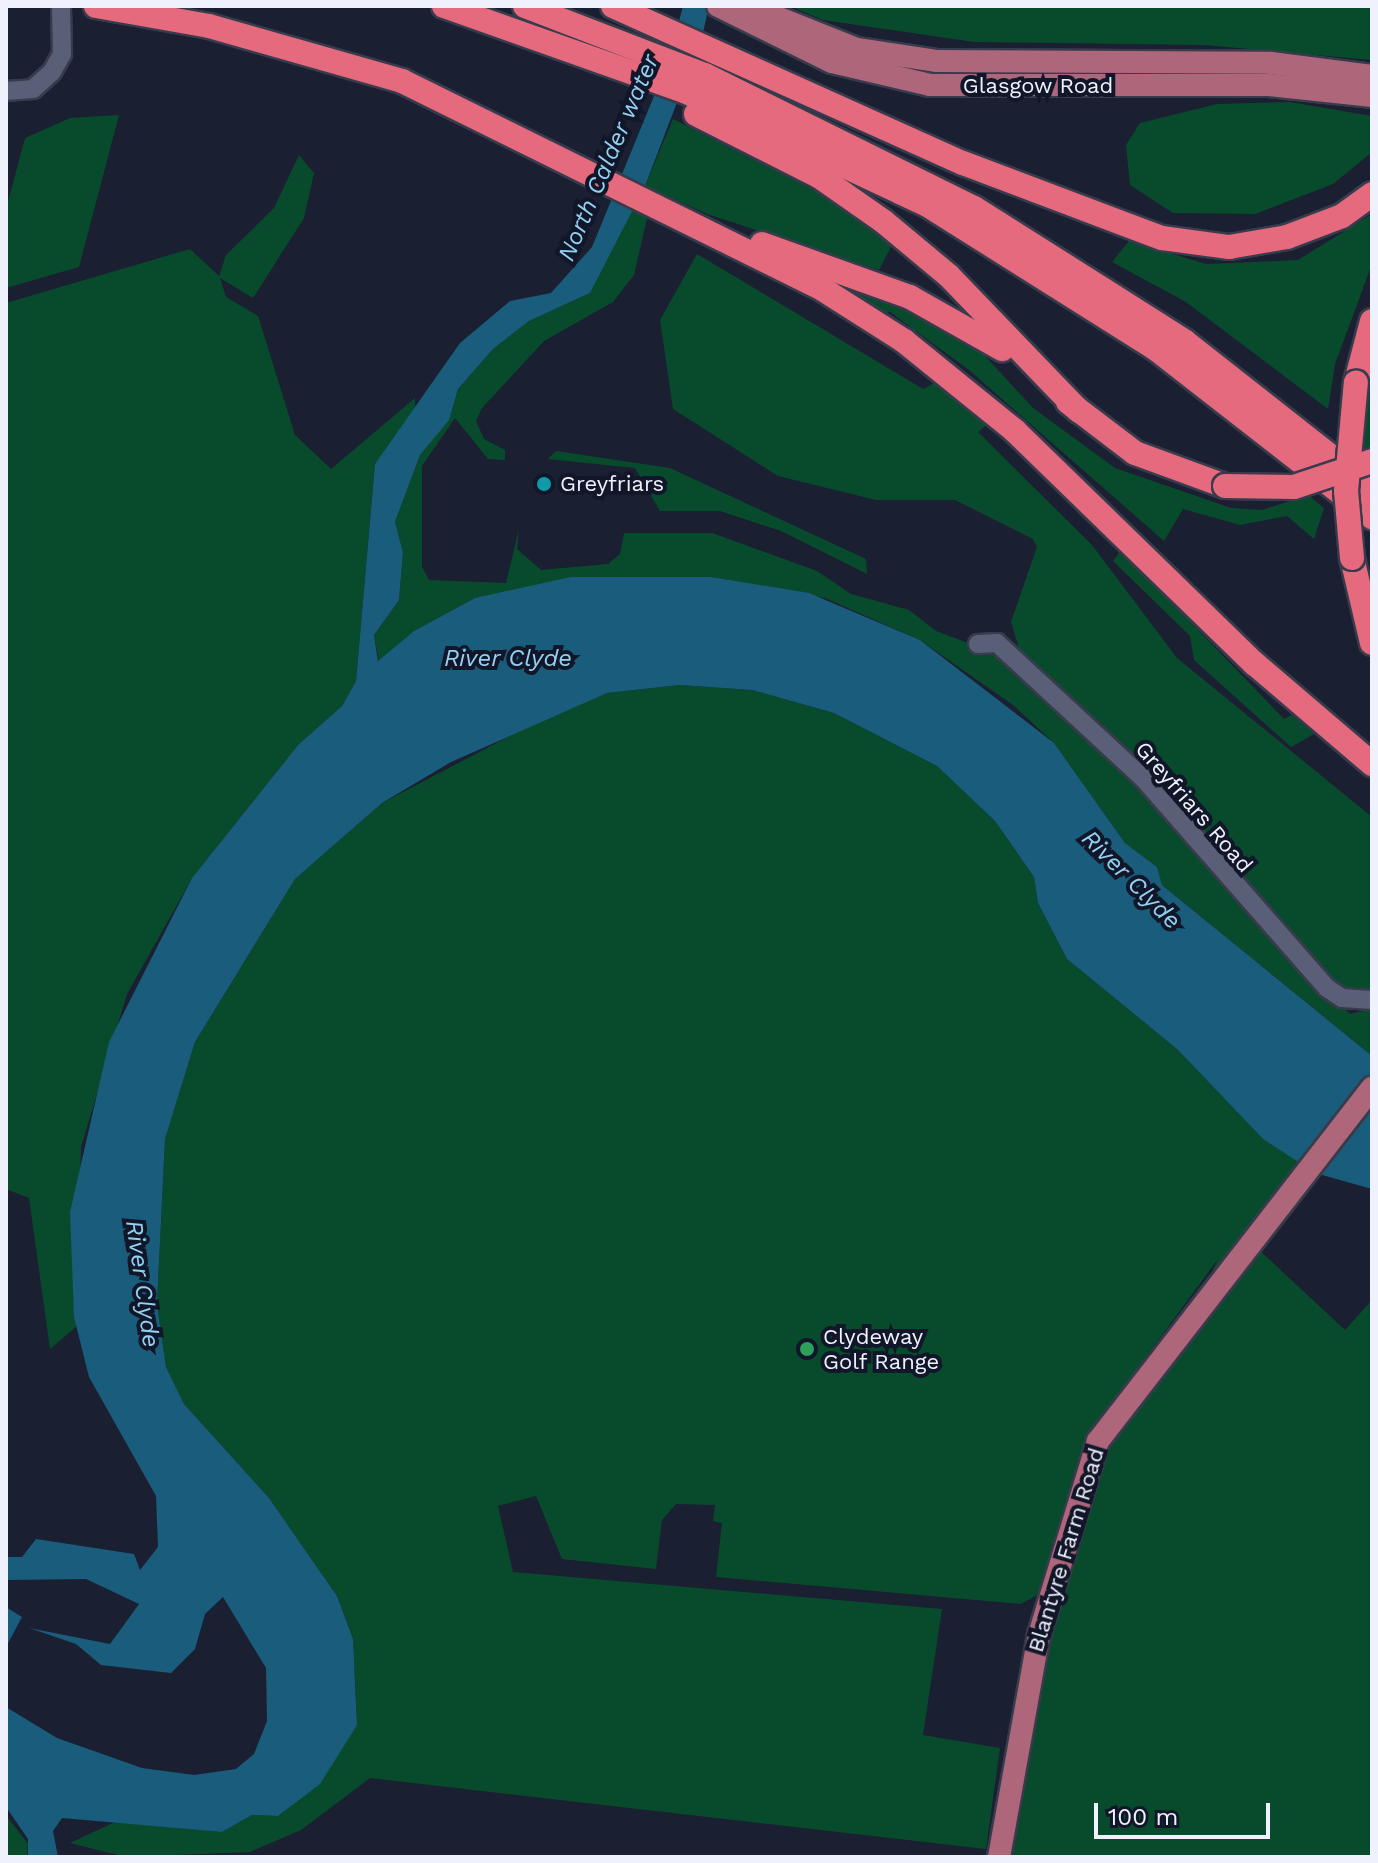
<!DOCTYPE html>
<style>
body{margin:0}
#map{position:relative;width:1378px;height:1863px;overflow:hidden;background:#1a1f32;font-family:"Work Sans",sans-serif}
div>[style]{position:absolute}
.green>*{inset:0;background:#084b2c}
.water>*{inset:0;background:#195c7b}
.roads{filter:drop-shadow(2px 0 #383b4c) drop-shadow(-2px 0 #383b4c) drop-shadow(0 2px #383b4c) drop-shadow(0 -2px #383b4c)}
.minor>*{height:18px;margin:-9px;padding:0 9px;transform-origin:9px;border-radius:9px;background:#585f76}
.major>*{height:22px;margin:-11px;padding:0 11px;transform-origin:11px;border-radius:11px;background:#ad667a}
.highway>*{height:24px;margin:-12px;padding:0 12px;transform-origin:12px;border-radius:12px;background:#e56a7d}
.bridges{filter:drop-shadow(2px 0 #383b4c) drop-shadow(-2px 0 #383b4c) drop-shadow(0 2px #383b4c) drop-shadow(0 -2px #383b4c)}
.highway-bridge>*{height:24px;margin:-12px;padding:0 12px;transform-origin:12px;border-radius:12px;background:#e56a7d}
.dots>*{width:22px;height:22px;translate:-50% -50%;box-sizing:border-box;border:4px solid #111628;border-radius:50%}
span{translate:-50% -50%;white-space:nowrap;text-align:center;line-height:1.15;-webkit-text-stroke:8px #111628;paint-order:stroke}
.street-label{font-size:22px;color:#eff2fd}
.poi-label{font-size:22px;color:#eff2fd}
.left{translate:0 -50%;text-align:left}
.water-label{font-size:24px;color:#93d1f3;font-style:italic}
.frame{position:absolute;inset:0;border:8px solid #eff2fd;pointer-events:none}
.scale{position:absolute;left:1094px;top:1803px;width:176px;height:36px;box-sizing:border-box;border:4px solid #eff2fd;border-top:0;padding-left:10px;font-size:24px;line-height:28px;white-space:nowrap;color:#eff2fd;-webkit-text-stroke:6px #111628;paint-order:stroke}
</style>
<div id="map">
<div class="green">
<i style="clip-path:polygon(790px 6px,1372px 6px,1372px 60px,1204px 45px,974px 42px,823px 20px)"></i>
<i style="clip-path:polygon(1290px 102px,1372px 116px,1372px 152px,1333px 184px,1255px 214px,1173px 213px,1130px 185px,1126px 145px,1140px 123px,1217px 104px)"></i>
<i style="clip-path:polygon(119px 115px,79px 267px,6px 288px,6px 209px,25px 138px,70px 118px)"></i>
<i style="clip-path:polygon(673px 119px,818px 192px,892px 245px,879px 270px,707px 214px,645px 186px)"></i>
<i style="clip-path:polygon(299px 155px,314px 173px,304px 218px,253px 298px,220px 278px,226px 297px,258px 316px,295px 435px,331px 469px,415px 398px,415px 409px,375px 464px,356px 681px,342px 706px,298px 745px,192px 878px,127px 994px,81px 1147px,76px 1327px,50px 1349px,29px 1198px,6px 1189px,6px 303px,190px 249px,219px 276px,226px 255px,274px 208px)"></i>
<i style="clip-path:polygon(632px 207px,648px 214px,634px 275px,613px 302px,544px 341px,482px 408px,476px 421px,484px 439px,505px 450px,505px 460px,488px 459px,455px 418px,422px 466px,422px 567px,429px 580px,506px 583px,519px 529px,517px 549px,541px 570px,608px 564px,620px 554px,624px 533px,712px 533px,817px 571px,851px 594px,909px 610px,936px 631px,990px 651px,1089px 733px,1282px 952px,1350px 1014px,1372px 1009px,1372px 1056px,1161px 884px,1157px 867px,1125px 843px,1054px 743px,1013px 705px,920px 640px,825px 598px,711px 577px,589px 578px,475px 598px,414px 631px,379px 661px,374px 635px,399px 600px,403px 552px,395px 522px,420px 455px,449px 419px,458px 389px,493px 349px,529px 321px,590px 293px)"></i>
<i style="clip-path:polygon(1372px 214px,1372px 264px,1335px 364px,1328px 409px,1186px 302px,1112px 262px,1129px 241px,1206px 264px,1298px 260px)"></i>
<i style="clip-path:polygon(697px 254px,923px 389px,940px 380px,990px 422px,978px 432px,1092px 545px,1177px 658px,1372px 817px,1372px 994px,1338px 986px,1142px 763px,1020px 652px,1011px 622px,1037px 547px,1033px 539px,955px 500px,876px 500px,778px 476px,673px 409px,660px 320px)"></i>
<i style="clip-path:polygon(848px 282px,976px 346px,1033px 408px,1115px 468px,1231px 508px,1262px 510px,1308px 495px,1324px 508px,1314px 539px,1287px 516px,1240px 525px,1183px 509px,1164px 541px,969px 370px,890px 312px,881px 314px,845px 291px)"></i>
<i style="clip-path:polygon(1372px 361px,1372px 448px,1358px 450px,1363px 401px)"></i>
<i style="clip-path:polygon(556px 451px,670px 468px,866px 559px,867px 574px,781px 531px,720px 511px,660px 511px,635px 468px,548px 459px)"></i>
<i style="clip-path:polygon(1121px 550px,1284px 719px,1292px 715px,1314px 734px,1291px 747px,1194px 660px,1190px 636px,1113px 561px)"></i>
<i style="clip-path:polygon(680px 685px,752px 690px,834px 713px,937px 766px,995px 821px,1034px 877px,1038px 903px,1067px 959px,1177px 1049px,1263px 1139px,1307px 1166px,1211px 1274px,1218px 1259px,1092px 1430px,1039px 1594px,1021px 1604px,716px 1577px,722px 1523px,713px 1521px,715px 1505px,676px 1504px,662px 1520px,656px 1569px,562px 1559px,536px 1496px,498px 1506px,513px 1572px,942px 1609px,923px 1735px,1000px 1748px,986px 1849px,370px 1778px,301px 1830px,250px 1852px,126px 1857px,70px 1843px,115px 1822px,222px 1832px,252px 1815px,278px 1816px,301px 1798px,357px 1725px,353px 1639px,337px 1596px,269px 1498px,184px 1404px,166px 1367px,157px 1304px,165px 1139px,195px 1042px,295px 879px,382px 803px,548px 716px,607px 693px)"></i>
<i style="clip-path:polygon(1257px 1248px,1345px 1330px,1372px 1300px,1372px 1857px,1006px 1857px,1033px 1693px,1100px 1452px)"></i>
<i style="clip-path:polygon(6px 1815px,28px 1844px,27px 1857px,6px 1857px)"></i>
</div>
<div class="water">
<i style="clip-path:polygon(683px 6px,709px 6px,702px 37px,645px 186px,590px 293px,529px 321px,493px 349px,458px 389px,449px 420px,420px 455px,395px 522px,403px 552px,399px 600px,374px 635px,378px 661px,414px 631px,475px 598px,571px 577px,711px 577px,809px 593px,920px 640px,1054px 743px,1125px 843px,1157px 867px,1162px 885px,1372px 1056px,1372px 1189px,1315px 1173px,1263px 1139px,1177px 1049px,1067px 959px,1038px 903px,1034px 877px,995px 821px,937px 766px,834px 713px,752px 690px,680px 685px,607px 693px,451px 762px,382px 803px,295px 879px,195px 1042px,165px 1139px,157px 1304px,166px 1367px,184px 1404px,269px 1498px,337px 1596px,353px 1639px,357px 1725px,320px 1784px,278px 1816px,252px 1815px,222px 1832px,62px 1818px,53px 1831px,58px 1857px,28px 1857px,28px 1839px,6px 1807px,6px 1707px,57px 1738px,142px 1768px,194px 1775px,236px 1769px,254px 1754px,267px 1721px,266px 1668px,223px 1597px,205px 1614px,195px 1649px,171px 1673px,101px 1665px,76px 1644px,29px 1628px,110px 1644px,139px 1604px,86px 1579px,6px 1580px,6px 1557px,22px 1557px,36px 1539px,134px 1554px,140px 1570px,158px 1547px,156px 1496px,89px 1377px,74px 1317px,70px 1212px,109px 1042px,192px 878px,298px 745px,342px 706px,356px 681px,375px 464px,460px 343px,510px 301px,551px 293px,592px 247px,668px 62px)"></i>
<i style="clip-path:polygon(6px 1607px,22px 1617px,6px 1647px)"></i>
</div>
<div class="roads">
<div class="minor">
<i style="left:6px;top:91px;width:27px;rotate:-4deg"></i>
<i style="left:33px;top:89px;width:25px;rotate:-42deg"></i>
<i style="left:52px;top:72px;width:21px;rotate:-61deg"></i>
<i style="left:62px;top:54px;width:48px;rotate:-91.2deg"></i>
<i style="left:978px;top:644px;width:19px;rotate:-3deg"></i>
<i style="left:997px;top:643px;width:199px;rotate:42.8deg"></i>
<i style="left:1143px;top:778px;width:279px;rotate:48.8deg"></i>
<i style="left:1327px;top:988px;width:18px;rotate:34deg"></i>
<i style="left:1342px;top:998px;width:30px;rotate:4deg"></i>
</div>
<div class="major">
<i style="left:718px;top:6px;width:127px;rotate:26.2deg"></i>
<i style="left:832px;top:62px;width:101px;rotate:13.2deg"></i>
<i style="left:930px;top:85px;width:339px"></i>
<i style="left:1269px;top:85px;width:104px;rotate:6.1deg"></i>
<i style="left:749px;top:6px;width:116px;rotate:21.7deg"></i>
<i style="left:857px;top:49px;width:80px;rotate:8.6deg"></i>
<i style="left:936px;top:61px;width:335px;rotate:0.3deg"></i>
<i style="left:1271px;top:63px;width:102px;rotate:7.3deg"></i>
<i style="left:999px;top:1857px;width:226px;rotate:-79.8deg"></i>
<i style="left:1039px;top:1635px;width:203px;rotate:-73.1deg"></i>
<i style="left:1098px;top:1441px;width:447px;rotate:-52.2deg"></i>
</div>
<div class="highway">
<i style="left:96px;top:6px;width:115px;rotate:10deg"></i>
<i style="left:209px;top:26px;width:201px;rotate:15.9deg"></i>
<i style="left:402px;top:81px;width:471px;rotate:26.3deg"></i>
<i style="left:824px;top:290px;width:95px;rotate:32.5deg"></i>
<i style="left:904px;top:341px;width:143px;rotate:39deg"></i>
<i style="left:1015px;top:431px;width:334px;rotate:44.2deg"></i>
<i style="left:1255px;top:664px;width:154px;rotate:40.5deg"></i>
<i style="left:444px;top:6px;width:255px;rotate:19.5deg"></i>
<i style="left:684px;top:91px;width:271px;rotate:25.1deg"></i>
<i style="left:929px;top:206px;width:268px;rotate:32.2deg"></i>
<i style="left:1156px;top:349px;width:274px;rotate:37.9deg"></i>
<i style="left:525px;top:6px;width:193px;rotate:21deg"></i>
<i style="left:705px;top:75px;width:300px;rotate:26.3deg"></i>
<i style="left:974px;top:208px;width:249px;rotate:32.3deg"></i>
<i style="left:1184px;top:341px;width:239px;rotate:38.2deg"></i>
<i style="left:613px;top:6px;width:384px;rotate:24.2deg"></i>
<i style="left:963px;top:163px;width:213px;rotate:20.7deg"></i>
<i style="left:1162px;top:238px;width:68px;rotate:7.7deg"></i>
<i style="left:1229px;top:247px;width:59px;rotate:-9.8deg"></i>
<i style="left:1287px;top:237px;width:59px;rotate:-20.9deg"></i>
<i style="left:1342px;top:216px;width:37px;rotate:-36deg"></i>
<i style="left:696px;top:114px;width:139px;rotate:26.9deg"></i>
<i style="left:820px;top:177px;width:77px;rotate:34.9deg"></i>
<i style="left:883px;top:221px;width:86px;rotate:39.8deg"></i>
<i style="left:949px;top:276px;width:187px;rotate:46.1deg"></i>
<i style="left:762px;top:244px;width:157px;rotate:19.7deg"></i>
<i style="left:910px;top:297px;width:106px;rotate:29.5deg"></i>
<i style="left:1356px;top:382px;width:63px;rotate:-75.3deg"></i>
<i style="left:1068px;top:402px;width:84px;rotate:37.3deg"></i>
<i style="left:1135px;top:453px;width:96px;rotate:20.1deg"></i>
<i style="left:1352px;top:558px;width:87px;rotate:76.8deg"></i>
</div>
</div>
<div class="bridges">
<div class="highway-bridge">
<i style="left:1225px;top:486px;width:69px;rotate:0.8deg"></i>
<i style="left:1294px;top:487px;width:82px;rotate:-18.4deg"></i>
<i style="left:1352px;top:558px;width:67px;rotate:-95.1deg"></i>
<i style="left:1346px;top:491px;width:109px;rotate:-84.8deg"></i>
</div>
</div>
<div class="dots">
<i style="left:544px;top:484px;background:#0f9aa8"></i>
<i style="left:807px;top:1349px;background:#2e9e5b"></i>
</div>
<div class="street-label">
<span style="left:1038px;top:86px">Glasgow Road</span>
<span style="left:1194px;top:807px;rotate:49deg">Greyfriars Road</span>
<span style="left:1066px;top:1550px;rotate:-73deg">Blantyre Farm Road</span>
</div>
<div class="poi-label">
<span class="left" style="left:560px;top:484px">Greyfriars</span>
<span class="left" style="left:823px;top:1349px">Clydeway<br>Golf Range</span>
</div>
<div class="water-label">
<span style="left:609px;top:158px;rotate:-67deg">North Calder water</span>
<span style="left:508px;top:659px">River Clyde</span>
<span style="left:1131px;top:880px;rotate:45deg">River Clyde</span>
<span style="left:142px;top:1284px;rotate:82deg">River Clyde</span>
</div>
<div class="frame"></div>
<div class="scale">100 m</div>
</div>
